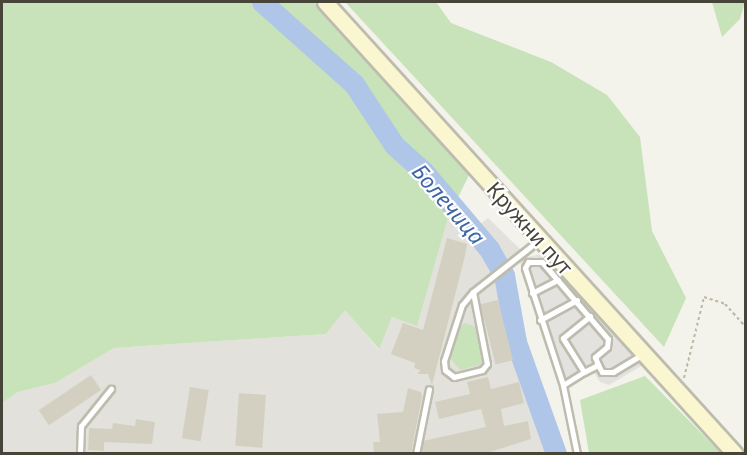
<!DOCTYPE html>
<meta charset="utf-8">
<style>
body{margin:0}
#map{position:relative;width:747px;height:455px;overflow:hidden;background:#f3f2eb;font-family:"Noto Sans",sans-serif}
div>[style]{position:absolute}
.industrial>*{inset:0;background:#e3e1dc}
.green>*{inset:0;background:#c8e3b9}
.parking>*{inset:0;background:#e3e2df}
.river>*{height:21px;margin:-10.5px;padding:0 10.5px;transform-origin:10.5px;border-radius:10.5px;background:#afc6e8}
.building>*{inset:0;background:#d4d0c1;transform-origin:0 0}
.path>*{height:2px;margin-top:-1px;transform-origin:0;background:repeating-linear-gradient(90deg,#beb9a1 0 3px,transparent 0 6px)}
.roads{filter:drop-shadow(2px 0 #bebcae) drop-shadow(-2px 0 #bebcae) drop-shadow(0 2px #bebcae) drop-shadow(0 -2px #bebcae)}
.service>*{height:5px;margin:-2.5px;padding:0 2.5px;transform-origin:2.5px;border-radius:2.5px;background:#fff}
.secondary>*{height:15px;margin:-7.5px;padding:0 7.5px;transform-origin:7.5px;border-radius:7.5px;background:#f9f6d0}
span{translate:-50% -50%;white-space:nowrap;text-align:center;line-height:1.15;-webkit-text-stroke:4.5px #fff;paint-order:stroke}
.street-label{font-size:21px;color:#47443a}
.water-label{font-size:22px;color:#3f67a7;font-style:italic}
.frame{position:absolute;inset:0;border:3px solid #47443a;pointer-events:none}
</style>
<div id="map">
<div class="industrial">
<i style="clip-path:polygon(448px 218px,478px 226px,488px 218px,521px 250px,505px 273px,548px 453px,2px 453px,2px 403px,18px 392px,55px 383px,114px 348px,326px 334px,345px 309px,378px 349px,392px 317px,417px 325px)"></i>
</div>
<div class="green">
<i style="clip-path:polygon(2px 2px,318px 2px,469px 175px,448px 218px,417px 326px,392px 317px,379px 349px,345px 310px,326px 334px,114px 348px,55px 383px,18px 392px,2px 403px)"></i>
<i style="clip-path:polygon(345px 2px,436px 2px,451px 23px,551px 62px,607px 95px,640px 137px,652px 231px,686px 298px,664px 347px)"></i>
<i style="clip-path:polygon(712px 2px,745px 2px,740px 19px,722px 37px)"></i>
<i style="clip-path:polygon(464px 323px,474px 326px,483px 343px,484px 359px,480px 365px,460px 370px,450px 358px,455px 333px)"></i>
<i style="clip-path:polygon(645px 376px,721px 453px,589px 453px,580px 400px)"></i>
</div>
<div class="parking">
<i style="clip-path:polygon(541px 254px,643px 365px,609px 385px,600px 382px,593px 371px,560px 390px,519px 259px)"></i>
</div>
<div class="river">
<i style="left:262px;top:2px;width:123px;rotate:41.7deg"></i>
<i style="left:354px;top:84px;width:73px;rotate:56.7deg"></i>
<i style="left:394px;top:145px;width:40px;rotate:42deg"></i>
<i style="left:424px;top:172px;width:101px;rotate:49.8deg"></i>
<i style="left:489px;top:249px;width:30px;rotate:60deg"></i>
<i style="left:504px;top:275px;width:68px;rotate:79.8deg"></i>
<i style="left:516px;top:342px;width:119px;rotate:70.3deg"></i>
</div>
<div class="building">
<i style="clip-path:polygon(447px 238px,467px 244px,465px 256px,432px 385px,428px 374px,418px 374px,420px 370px,414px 368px,415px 363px,391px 354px,403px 323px,423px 330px)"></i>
<i style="left:498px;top:300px;width:62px;height:18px;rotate:76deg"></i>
<i style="left:91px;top:375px;width:18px;height:63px;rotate:56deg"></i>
<i style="clip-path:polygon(488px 377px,491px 389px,519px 382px,524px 403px,501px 409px,504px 426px,528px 421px,531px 439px,487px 453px,421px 453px,423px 441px,486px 427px,481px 409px,439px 419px,435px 402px,470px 394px,467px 382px)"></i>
<i style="left:190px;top:387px;width:19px;height:52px;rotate:9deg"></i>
<i style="clip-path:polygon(408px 388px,421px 392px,422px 397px,411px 453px,374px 453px,373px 442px,380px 442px,377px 414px,403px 412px)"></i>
<i style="left:239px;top:393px;width:27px;height:53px;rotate:4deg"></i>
<i style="clip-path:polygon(136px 419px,155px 422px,152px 444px,104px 442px,104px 451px,88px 450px,89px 428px,112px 429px,113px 423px,135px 426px)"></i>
</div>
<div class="path">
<i style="left:684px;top:378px;width:83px;rotate:-76.1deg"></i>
<i style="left:704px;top:297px;width:22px;rotate:18deg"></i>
<i style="left:725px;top:304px;width:31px;rotate:48deg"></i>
</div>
<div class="roads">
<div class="service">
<i style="left:473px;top:292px;width:73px;rotate:79deg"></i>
<i style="left:487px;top:364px;width:8px;rotate:130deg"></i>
<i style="left:482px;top:370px;width:29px;rotate:166deg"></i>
<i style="left:454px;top:377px;width:11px;rotate:-142deg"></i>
<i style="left:445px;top:370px;width:9px;rotate:-96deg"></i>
<i style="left:444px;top:361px;width:59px;rotate:-72.2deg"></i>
<i style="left:462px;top:305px;width:17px;rotate:-50deg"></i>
<i style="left:473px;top:292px;width:84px;rotate:-38.2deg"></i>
<i style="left:532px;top:293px;width:29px;rotate:-27deg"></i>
<i style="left:540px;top:320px;width:42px;rotate:-28.4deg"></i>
<i style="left:584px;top:372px;width:16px;rotate:-27deg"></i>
<i style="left:598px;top:365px;width:8px;rotate:60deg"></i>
<i style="left:602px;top:372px;width:11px"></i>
<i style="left:613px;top:372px;width:33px;rotate:-31deg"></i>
<i style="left:563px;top:385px;width:25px;rotate:-32deg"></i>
<i style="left:584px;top:372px;width:40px;rotate:-122deg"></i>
<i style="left:563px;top:338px;width:35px;rotate:-39deg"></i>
<i style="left:80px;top:454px;width:28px;rotate:-88deg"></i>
<i style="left:81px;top:426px;width:48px;rotate:-51deg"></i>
<i style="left:416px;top:454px;width:66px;rotate:-78.7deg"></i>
<i style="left:577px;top:454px;width:70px;rotate:-101.5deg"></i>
<i style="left:563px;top:385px;width:123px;rotate:-108deg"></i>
<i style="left:525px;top:268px;width:7px;rotate:-63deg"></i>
<i style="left:528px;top:262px;width:14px"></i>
<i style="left:542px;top:262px;width:101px;rotate:49.4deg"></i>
<i style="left:608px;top:339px;width:8px;rotate:97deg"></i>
<i style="left:607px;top:347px;width:16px;rotate:140deg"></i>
<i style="left:595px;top:357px;width:9px;rotate:69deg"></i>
</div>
<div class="secondary">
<i style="left:325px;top:2px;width:610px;rotate:47.79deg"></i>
</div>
</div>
<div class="street-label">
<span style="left:530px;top:228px;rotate:48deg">Кружни пут</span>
</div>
<div class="water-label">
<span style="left:449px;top:204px;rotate:49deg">Болечица</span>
</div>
<div class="frame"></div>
</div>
